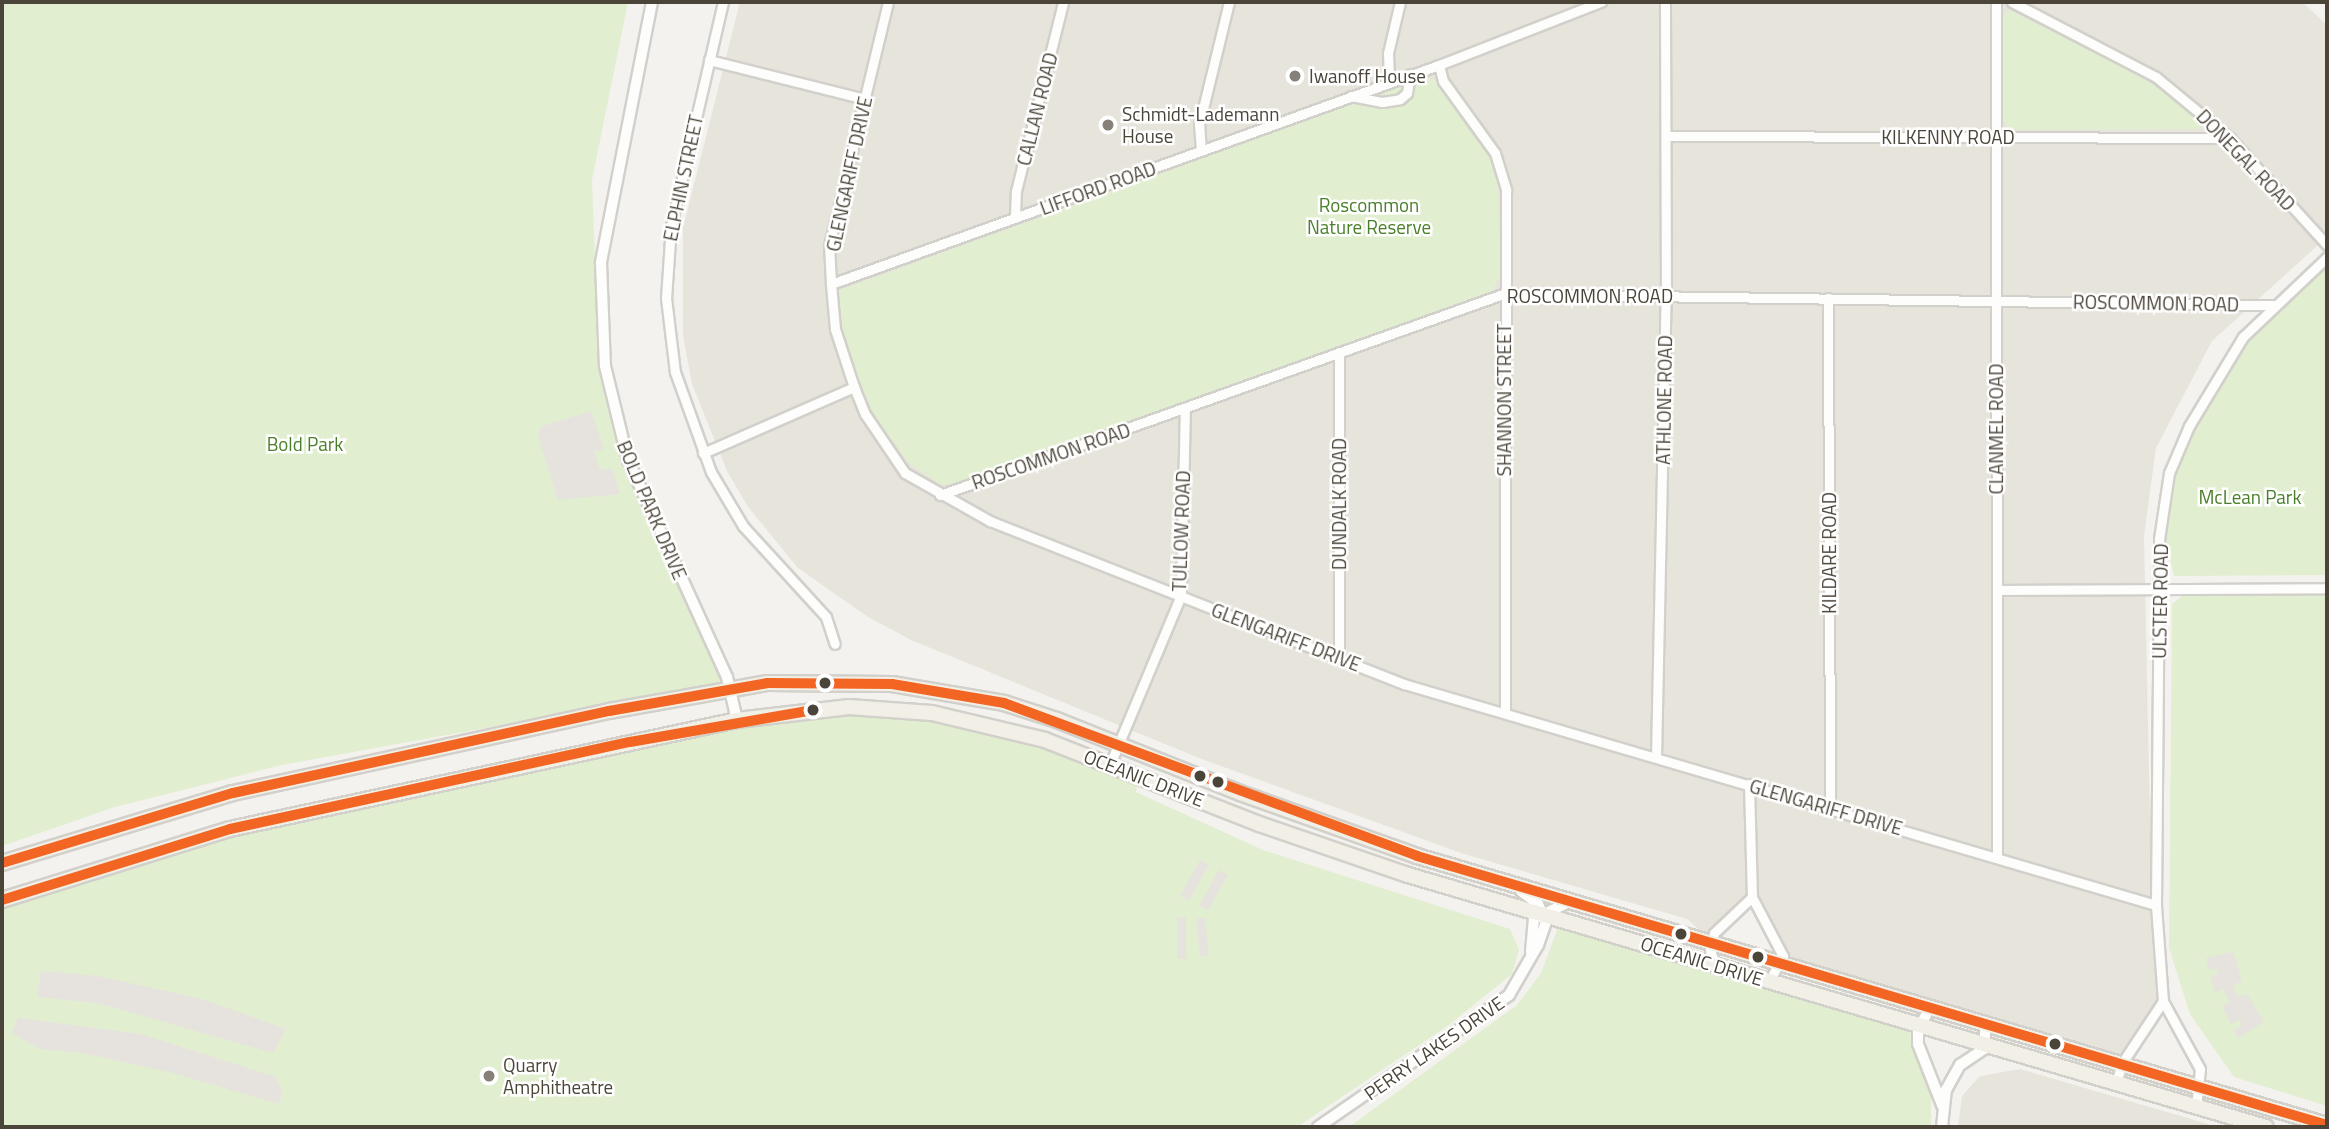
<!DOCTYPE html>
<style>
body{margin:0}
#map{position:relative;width:2329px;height:1129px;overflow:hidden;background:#f4f2ee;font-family:"Titillium Web",sans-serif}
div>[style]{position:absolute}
.residential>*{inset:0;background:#e7e4dc}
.green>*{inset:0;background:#e1eecf}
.parking>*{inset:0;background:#e6e3df;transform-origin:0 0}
.roads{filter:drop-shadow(2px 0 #d2d0cb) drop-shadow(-2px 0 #d2d0cb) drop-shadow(0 2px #d2d0cb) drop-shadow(0 -2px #d2d0cb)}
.minor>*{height:9px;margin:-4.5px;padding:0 4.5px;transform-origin:4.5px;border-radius:4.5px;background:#fdfdfc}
.tertiary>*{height:10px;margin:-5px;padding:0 5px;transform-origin:5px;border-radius:5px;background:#fdfdfc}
.primary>*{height:14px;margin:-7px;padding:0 7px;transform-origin:7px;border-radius:7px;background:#f2efe6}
.bus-1>*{height:10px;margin:-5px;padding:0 5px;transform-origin:5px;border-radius:5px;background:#f26522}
.dots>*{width:19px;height:19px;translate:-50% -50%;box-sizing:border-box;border:4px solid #fff;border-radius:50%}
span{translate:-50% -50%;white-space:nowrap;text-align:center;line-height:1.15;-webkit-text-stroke:5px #fff;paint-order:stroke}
.poi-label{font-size:19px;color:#4b4439}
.left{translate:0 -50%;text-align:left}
.street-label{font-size:19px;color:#4b4439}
.park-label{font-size:19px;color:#4a7f2a}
.frame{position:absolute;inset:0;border:4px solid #4b4439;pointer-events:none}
</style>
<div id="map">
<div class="residential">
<i style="clip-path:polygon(740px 2px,2302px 2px,2327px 25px,2327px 237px,2212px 341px,2156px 448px,2144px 536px,2152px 910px,2158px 1000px,2150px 1020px,2117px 1057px,1785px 962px,1781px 938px,1756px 897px,1709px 938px,1687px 919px,1461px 853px,1199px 758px,911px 640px,868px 617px,798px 568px,748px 507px,727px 471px,692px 384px,683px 336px,683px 228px)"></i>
<i style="clip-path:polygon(2020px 1069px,2218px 1127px,1958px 1127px,1962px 1096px,1980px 1076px)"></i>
</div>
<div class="green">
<i style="clip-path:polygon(2px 2px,628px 2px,592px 180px,599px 369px,623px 468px,727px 684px,282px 765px,115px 807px,2px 846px)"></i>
<i style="clip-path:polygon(2009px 10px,2106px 56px,2169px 94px,2199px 118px,2201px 129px,2009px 130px,2002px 120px,2002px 17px)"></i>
<i style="clip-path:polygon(1420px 79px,1433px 79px,1442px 86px,1486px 146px,1498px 176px,1500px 276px,1491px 293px,951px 485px,939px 484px,908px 462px,866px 405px,840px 333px,840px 290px)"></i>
<i style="clip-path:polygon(2327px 266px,2327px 575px,2174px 576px,2166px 540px,2174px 478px,2193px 430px,2219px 379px,2248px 340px)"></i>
<i style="clip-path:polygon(2185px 594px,2327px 594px,2327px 1106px,2234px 1077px,2190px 1014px,2169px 948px,2172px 604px)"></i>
<i style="clip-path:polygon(839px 714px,931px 718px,1042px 745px,1138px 781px,1136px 792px,1263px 850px,1510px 929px,1519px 950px,1512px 974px,1449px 1025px,1297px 1127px,2px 1127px,2px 906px,232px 835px,739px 726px)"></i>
<i style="clip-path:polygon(1559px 925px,1908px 1028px,1931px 1090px,1931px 1127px,1349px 1127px,1517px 1005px,1541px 973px)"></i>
</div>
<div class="parking">
<i style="clip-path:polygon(591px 411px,604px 449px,594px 452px,600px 469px,612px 469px,620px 494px,558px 500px,537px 433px,543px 426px)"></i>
<i style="left:1200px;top:860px;width:10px;height:41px;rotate:29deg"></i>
<i style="left:1219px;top:870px;width:10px;height:41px;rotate:29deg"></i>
<i style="left:1177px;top:917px;width:9px;height:42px"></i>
<i style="left:1205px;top:918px;width:38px;height:9px;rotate:84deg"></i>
<i style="clip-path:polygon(2233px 952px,2242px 981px,2233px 985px,2238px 997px,2247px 994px,2264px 1022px,2238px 1038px,2234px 1030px,2242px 1025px,2240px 1020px,2231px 1024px,2222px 1007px,2230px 1002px,2223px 989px,2215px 993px,2210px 976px,2218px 974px,2217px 969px,2209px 970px,2206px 958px)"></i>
<i style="clip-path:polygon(41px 971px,98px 976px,202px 999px,286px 1029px,273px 1053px,97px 1003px,37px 997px)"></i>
<i style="clip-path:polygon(18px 1018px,141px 1034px,276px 1077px,282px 1092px,279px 1104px,173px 1073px,82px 1053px,39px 1049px,12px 1033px)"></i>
</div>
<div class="roads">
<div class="minor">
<i style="left:723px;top:2px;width:229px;rotate:103.1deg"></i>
<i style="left:671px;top:225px;width:73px;rotate:93.9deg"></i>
<i style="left:666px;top:298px;width:75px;rotate:83.1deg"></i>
<i style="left:675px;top:372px;width:106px;rotate:70.2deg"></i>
<i style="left:711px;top:472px;width:63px;rotate:59.3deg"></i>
<i style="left:743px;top:526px;width:123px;rotate:47.6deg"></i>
<i style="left:826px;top:617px;width:28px;rotate:72deg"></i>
<i style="left:888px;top:2px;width:250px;rotate:103.6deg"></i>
<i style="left:829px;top:245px;width:39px;rotate:87deg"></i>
<i style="left:831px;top:284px;width:45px;rotate:84.9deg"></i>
<i style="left:835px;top:329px;width:61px;rotate:71.9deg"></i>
<i style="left:854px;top:387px;width:29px;rotate:68deg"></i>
<i style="left:865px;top:414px;width:71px;rotate:55.9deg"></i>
<i style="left:905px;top:473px;width:98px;rotate:29.5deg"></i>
<i style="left:990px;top:521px;width:445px;rotate:21.5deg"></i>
<i style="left:1404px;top:684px;width:784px;rotate:16.38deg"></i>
<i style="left:1996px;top:2px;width:855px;rotate:89.93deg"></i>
<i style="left:2012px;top:2px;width:162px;rotate:27.5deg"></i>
<i style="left:2156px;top:77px;width:96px;rotate:39.5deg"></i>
<i style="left:2230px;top:138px;width:144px;rotate:47.8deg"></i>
<i style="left:709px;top:60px;width:161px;rotate:14deg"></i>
<i style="left:1439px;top:65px;width:16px;rotate:76deg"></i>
<i style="left:1443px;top:81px;width:89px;rotate:54.2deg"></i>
<i style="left:1495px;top:153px;width:39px;rotate:73deg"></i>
<i style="left:1506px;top:190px;width:522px;rotate:90.11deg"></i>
<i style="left:1389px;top:81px;width:28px;rotate:-92deg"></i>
<i style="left:1388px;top:53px;width:52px;rotate:-76.8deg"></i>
<i style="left:1351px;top:96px;width:32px;rotate:11deg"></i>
<i style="left:1382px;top:102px;width:18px;rotate:-9deg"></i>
<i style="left:1400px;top:99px;width:9px;rotate:-41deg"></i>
<i style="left:1407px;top:93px;width:19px;rotate:-81deg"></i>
<i style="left:1667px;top:136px;width:563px;rotate:0.2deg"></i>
<i style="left:1201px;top:151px;width:26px;rotate:-94deg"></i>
<i style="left:1199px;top:125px;width:127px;rotate:-76.3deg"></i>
<i style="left:1015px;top:217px;width:26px;rotate:-88deg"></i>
<i style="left:1016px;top:191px;width:195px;rotate:-76deg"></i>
<i style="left:831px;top:284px;width:646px;rotate:-19.81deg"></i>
<i style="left:1439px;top:65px;width:174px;rotate:-21.3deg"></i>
<i style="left:1828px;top:298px;width:509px;rotate:89.77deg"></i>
<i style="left:1339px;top:352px;width:305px;rotate:90deg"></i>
<i style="left:703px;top:453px;width:165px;rotate:-23.6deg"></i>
<i style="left:940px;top:495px;width:598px;rotate:-19.65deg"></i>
<i style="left:1503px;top:294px;width:771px;rotate:0.82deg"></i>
<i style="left:1997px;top:590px;width:330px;rotate:-0.3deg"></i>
<i style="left:1656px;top:757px;width:461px;rotate:-88.8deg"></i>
<i style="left:1666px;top:296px;width:294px;rotate:-90.2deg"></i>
<i style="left:1110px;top:764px;width:183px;rotate:-67.2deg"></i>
<i style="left:1181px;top:595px;width:186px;rotate:-88.8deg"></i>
<i style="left:1749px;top:784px;width:113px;rotate:88.5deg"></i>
<i style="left:1752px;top:897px;width:67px;rotate:62.3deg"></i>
<i style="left:1783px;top:956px;width:29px;rotate:119deg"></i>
<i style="left:1715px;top:965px;width:16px;rotate:-108deg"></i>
<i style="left:1710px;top:950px;width:17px;rotate:-77deg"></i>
<i style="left:1714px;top:933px;width:52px;rotate:-43.5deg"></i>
<i style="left:2116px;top:1083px;width:21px;rotate:-73deg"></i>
<i style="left:2122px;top:1063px;width:74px;rotate:-56.5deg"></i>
<i style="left:2196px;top:1107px;width:38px;rotate:-84deg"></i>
<i style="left:2200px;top:1069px;width:77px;rotate:-118.6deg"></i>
<i style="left:2163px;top:1001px;width:96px;rotate:-94.2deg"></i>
<i style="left:2156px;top:905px;width:366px;rotate:-89.5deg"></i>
<i style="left:2159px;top:539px;width:67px;rotate:-81.4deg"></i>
<i style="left:2169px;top:473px;width:51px;rotate:-66.9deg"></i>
<i style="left:2189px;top:426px;width:104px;rotate:-58.8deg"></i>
<i style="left:2243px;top:337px;width:116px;rotate:-43.6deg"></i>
</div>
<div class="tertiary">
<i style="left:652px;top:2px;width:266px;rotate:101.1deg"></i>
<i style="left:601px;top:263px;width:103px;rotate:87.8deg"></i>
<i style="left:605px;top:366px;width:97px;rotate:76.3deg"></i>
<i style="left:628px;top:460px;width:239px;rotate:65.5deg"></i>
<i style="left:727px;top:677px;width:44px;rotate:76.9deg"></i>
<i style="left:1531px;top:952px;width:33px;rotate:-85deg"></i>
<i style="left:1534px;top:919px;width:39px;rotate:-26deg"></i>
<i style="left:1930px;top:1007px;width:27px;rotate:117deg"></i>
<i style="left:1918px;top:1031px;width:13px;rotate:90deg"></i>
<i style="left:1918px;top:1044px;width:66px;rotate:68.5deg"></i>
<i style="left:1318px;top:1127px;width:232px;rotate:-34.6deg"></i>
<i style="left:1509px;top:995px;width:58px;rotate:-59.9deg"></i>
<i style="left:1538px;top:945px;width:24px;rotate:-71deg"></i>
<i style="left:1546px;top:922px;width:20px;rotate:-114deg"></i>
<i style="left:1538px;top:904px;width:21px;rotate:-143deg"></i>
<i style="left:1942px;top:1127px;width:37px;rotate:-84deg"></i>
<i style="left:1946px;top:1090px;width:29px;rotate:-61deg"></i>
<i style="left:1960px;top:1065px;width:29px;rotate:-34deg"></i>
<i style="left:1984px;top:1049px;width:26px;rotate:-86deg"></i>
</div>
<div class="primary">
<i style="left:2px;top:863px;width:241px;rotate:-16.9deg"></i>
<i style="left:233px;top:793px;width:385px;rotate:-12.3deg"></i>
<i style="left:609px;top:711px;width:160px;rotate:-10deg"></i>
<i style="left:767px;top:683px;width:125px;rotate:0.5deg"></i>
<i style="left:892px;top:684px;width:114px;rotate:9.6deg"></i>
<i style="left:1004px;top:703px;width:56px;rotate:17.8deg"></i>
<i style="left:1057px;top:720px;width:197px;rotate:21.7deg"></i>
<i style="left:1240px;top:793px;width:188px;rotate:19.6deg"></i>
<i style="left:1417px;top:856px;width:949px;rotate:16.47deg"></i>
<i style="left:2px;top:900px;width:239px;rotate:-17.3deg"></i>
<i style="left:230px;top:829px;width:519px;rotate:-12.13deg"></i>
<i style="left:737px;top:720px;width:113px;rotate:-6.6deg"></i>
<i style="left:849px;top:707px;width:83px;rotate:4.1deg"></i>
<i style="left:932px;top:713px;width:116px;rotate:13.4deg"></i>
<i style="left:1045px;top:740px;width:230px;rotate:21.4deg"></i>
<i style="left:1259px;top:824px;width:157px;rotate:18.9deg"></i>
<i style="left:1408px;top:875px;width:894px;rotate:16.37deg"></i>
</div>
</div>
<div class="bus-1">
<i style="left:2px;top:863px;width:241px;rotate:-16.9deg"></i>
<i style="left:233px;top:793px;width:385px;rotate:-12.3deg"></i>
<i style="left:609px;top:711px;width:160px;rotate:-10deg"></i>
<i style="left:767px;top:683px;width:125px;rotate:0.5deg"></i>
<i style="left:892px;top:684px;width:114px;rotate:9.6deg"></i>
<i style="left:1004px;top:703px;width:440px;rotate:20.3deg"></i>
<i style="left:1417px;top:856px;width:949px;rotate:16.47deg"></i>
<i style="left:2px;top:900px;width:239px;rotate:-17.3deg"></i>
<i style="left:230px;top:829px;width:409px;rotate:-12.3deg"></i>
<i style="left:630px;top:742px;width:186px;rotate:-9.9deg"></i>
</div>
<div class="dots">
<i style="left:1295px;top:76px;background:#868178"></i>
<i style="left:1108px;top:125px;background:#868178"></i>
<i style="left:825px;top:683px;background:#4b4439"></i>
<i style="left:813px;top:710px;background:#4b4439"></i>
<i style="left:1200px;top:776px;background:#4b4439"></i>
<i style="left:1218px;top:782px;background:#4b4439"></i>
<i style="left:1681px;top:934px;background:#4b4439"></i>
<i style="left:1758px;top:957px;background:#4b4439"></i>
<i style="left:2055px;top:1044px;background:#4b4439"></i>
<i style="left:489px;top:1076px;background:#868178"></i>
</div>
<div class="poi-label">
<span class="left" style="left:1309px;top:76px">Iwanoff House</span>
<span class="left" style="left:1122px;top:125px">Schmidt-Lademann<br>House</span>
<span class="left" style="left:503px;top:1076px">Quarry<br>Amphitheatre</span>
</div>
<div class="street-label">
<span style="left:1037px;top:109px;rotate:-76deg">CALLAN ROAD</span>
<span style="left:1948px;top:137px">KILKENNY ROAD</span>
<span style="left:2246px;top:160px;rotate:46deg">DONEGAL ROAD</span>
<span style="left:849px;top:174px;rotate:-78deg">GLENGARIFF DRIVE</span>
<span style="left:683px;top:178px;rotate:-78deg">ELPHIN STREET</span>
<span style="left:1098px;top:188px;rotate:-20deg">LIFFORD ROAD</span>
<span style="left:1590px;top:296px">ROSCOMMON ROAD</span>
<span style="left:2156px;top:303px;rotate:1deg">ROSCOMMON ROAD</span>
<span style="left:1504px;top:400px;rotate:-90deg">SHANNON STREET</span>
<span style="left:1664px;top:400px;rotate:-89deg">ATHLONE ROAD</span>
<span style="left:1996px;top:429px;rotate:-90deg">CLANMEL ROAD</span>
<span style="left:1051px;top:456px;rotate:-19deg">ROSCOMMON ROAD</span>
<span style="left:1339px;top:504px;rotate:-90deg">DUNDALK ROAD</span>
<span style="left:652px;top:510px;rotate:67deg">BOLD PARK DRIVE</span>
<span style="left:1181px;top:531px;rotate:-88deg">TULLOW ROAD</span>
<span style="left:1829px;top:553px;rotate:-90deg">KILDARE ROAD</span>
<span style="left:2160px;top:601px;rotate:-89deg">ULSTER ROAD</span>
<span style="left:1286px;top:637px;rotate:21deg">GLENGARIFF DRIVE</span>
<span style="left:1144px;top:778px;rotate:21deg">OCEANIC DRIVE</span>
<span style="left:1826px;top:807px;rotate:16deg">GLENGARIFF DRIVE</span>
<span style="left:1702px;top:961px;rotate:17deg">OCEANIC DRIVE</span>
<span style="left:1434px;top:1048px;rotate:-35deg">PERRY LAKES DRIVE</span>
</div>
<div class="park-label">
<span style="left:1369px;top:216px">Roscommon<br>Nature Reserve</span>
<span style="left:305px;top:444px">Bold Park</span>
<span style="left:2250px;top:497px">McLean Park</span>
</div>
<div class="frame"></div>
</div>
